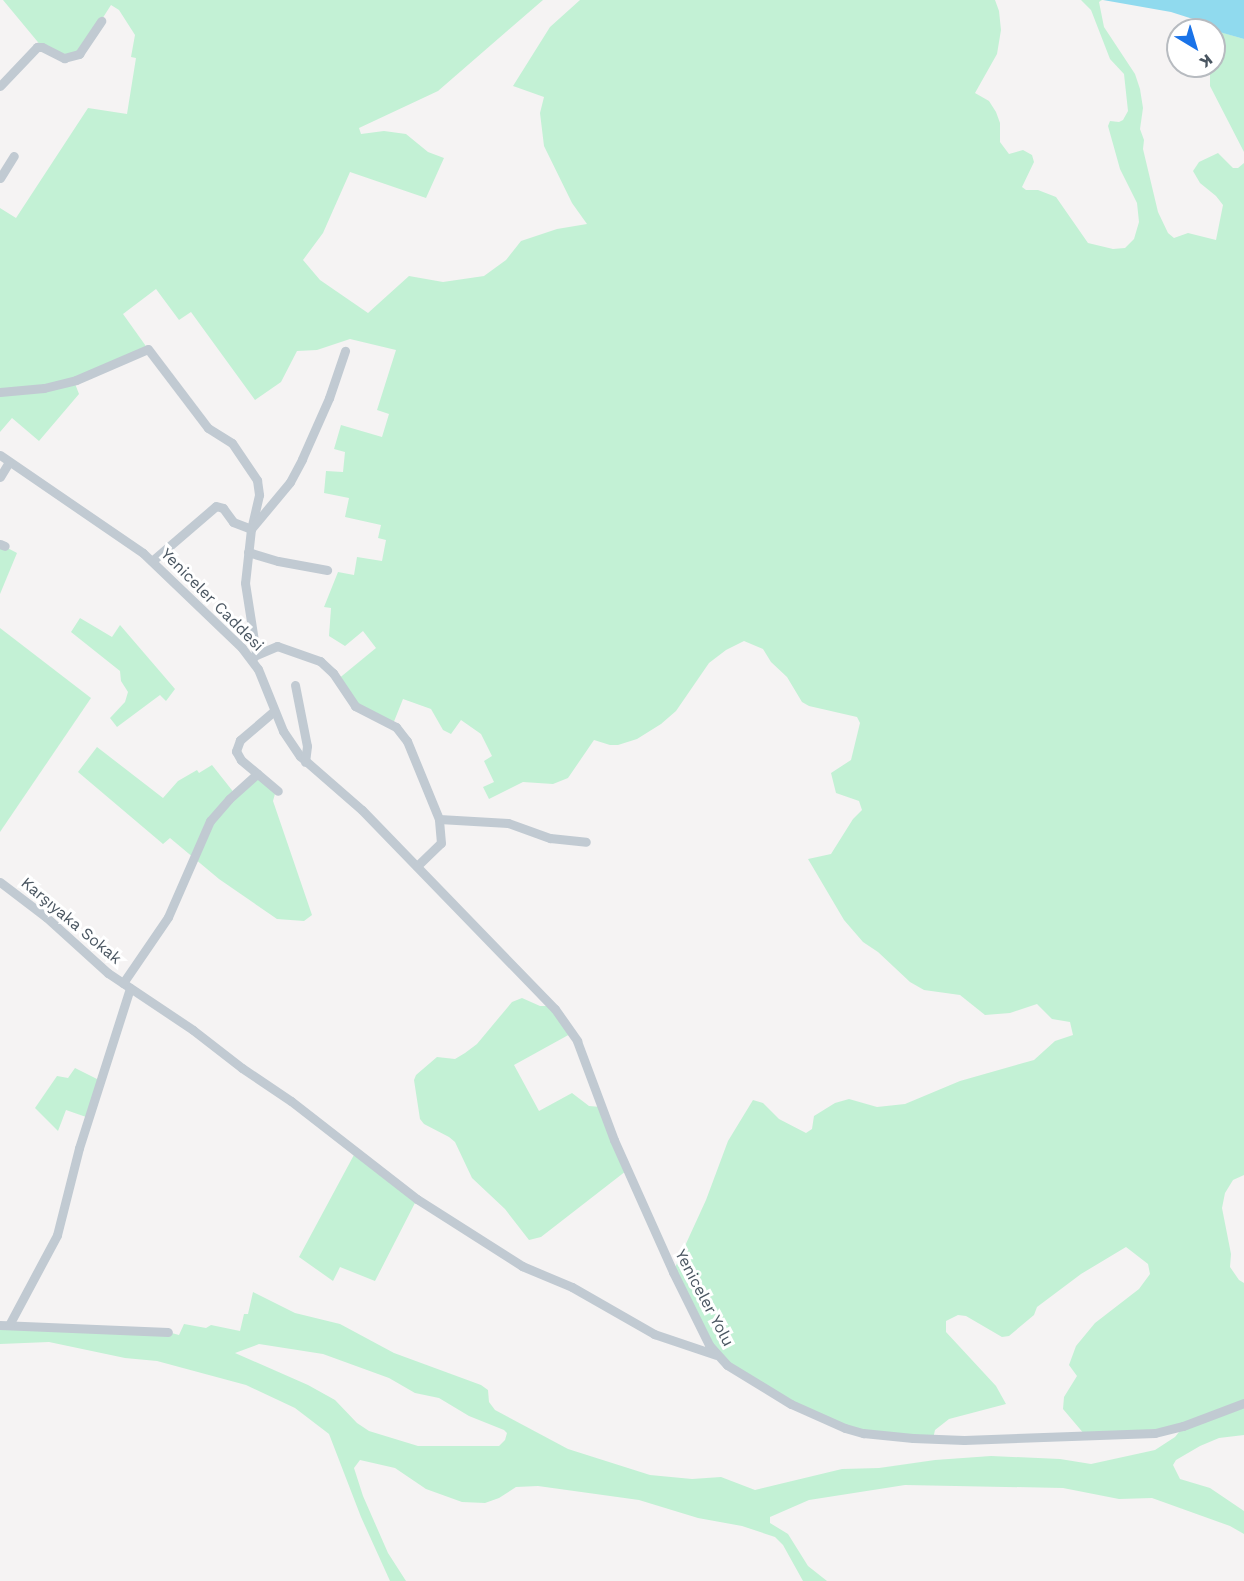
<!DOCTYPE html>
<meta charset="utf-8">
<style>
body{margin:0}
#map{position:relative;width:1244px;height:1581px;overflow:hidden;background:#f5f3f3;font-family:"Work Sans",sans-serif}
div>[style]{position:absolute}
.green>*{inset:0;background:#c3f1d5}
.water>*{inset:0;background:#90daee}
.minor>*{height:9px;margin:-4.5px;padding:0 4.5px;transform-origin:4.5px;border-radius:4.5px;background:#c1cad2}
span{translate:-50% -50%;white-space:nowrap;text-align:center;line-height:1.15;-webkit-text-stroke:6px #fff;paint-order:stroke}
.street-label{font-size:16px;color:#4a5661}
.north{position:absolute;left:1166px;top:18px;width:60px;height:60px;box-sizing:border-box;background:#fff;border:2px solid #b7bbc0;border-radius:50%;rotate:142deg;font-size:16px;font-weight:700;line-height:24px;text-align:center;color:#4a5661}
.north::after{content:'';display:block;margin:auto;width:21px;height:27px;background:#1a73e8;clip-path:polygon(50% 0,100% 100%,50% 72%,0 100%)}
</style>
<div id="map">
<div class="green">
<i style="clip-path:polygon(evenodd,3px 0,543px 0,438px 91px,359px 128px,361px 134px,384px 131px,406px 134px,428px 152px,444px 158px,426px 198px,350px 172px,323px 233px,303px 260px,320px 280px,368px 313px,409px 276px,443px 282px,484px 276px,506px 260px,521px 241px,557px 229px,587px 224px,572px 203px,544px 146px,540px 113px,544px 97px,513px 86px,550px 27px,580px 0,995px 0,999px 11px,1001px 30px,997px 54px,975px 93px,989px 101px,996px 112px,1000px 123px,1000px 142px,1009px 154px,1023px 150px,1032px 155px,1034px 162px,1022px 187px,1026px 190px,1038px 190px,1056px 197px,1088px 243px,1113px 249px,1125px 248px,1134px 239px,1139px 222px,1137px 203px,1120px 169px,1108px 126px,1110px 121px,1119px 122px,1123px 120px,1128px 111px,1124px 74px,1110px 59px,1091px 10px,1081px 0,1102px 0,1099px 2px,1104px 27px,1135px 74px,1140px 89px,1143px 108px,1140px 129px,1144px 140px,1143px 149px,1158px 212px,1168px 233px,1174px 238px,1188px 233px,1216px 240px,1223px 205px,1216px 196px,1200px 183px,1193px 171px,1199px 162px,1218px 153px,1233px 168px,1238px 168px,1244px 163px,1244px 1175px,1233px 1180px,1225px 1193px,1222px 1208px,1231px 1254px,1230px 1267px,1239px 1280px,1244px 1283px,1244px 1435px,1219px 1438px,1200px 1446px,1176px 1460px,1173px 1465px,1180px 1479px,1210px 1488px,1244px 1511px,1244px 1534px,1230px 1526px,1152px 1498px,1119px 1499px,1063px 1488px,905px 1485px,809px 1500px,770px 1517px,770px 1523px,788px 1534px,808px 1566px,827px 1581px,803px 1581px,783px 1545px,775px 1537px,742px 1526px,698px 1518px,639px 1500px,538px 1486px,516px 1487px,499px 1498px,485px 1503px,462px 1502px,426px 1489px,395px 1468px,360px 1460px,354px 1468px,363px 1496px,388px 1553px,406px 1581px,390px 1581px,361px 1517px,329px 1434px,295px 1408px,246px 1385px,157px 1361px,125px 1358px,49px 1342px,0 1344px,0 1325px,168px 1332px,179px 1335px,184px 1324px,206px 1328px,211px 1325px,240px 1331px,244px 1314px,248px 1314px,253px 1292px,295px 1313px,340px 1324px,394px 1353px,481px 1385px,488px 1390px,489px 1402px,495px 1410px,568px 1449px,650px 1475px,692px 1479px,721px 1477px,755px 1490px,842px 1469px,879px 1468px,935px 1460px,991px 1456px,1060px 1459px,1091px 1464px,1155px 1450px,1175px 1437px,1183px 1427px,1085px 1435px,1063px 1409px,1064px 1397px,1077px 1376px,1069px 1365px,1076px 1346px,1095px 1323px,1139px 1289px,1150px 1274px,1148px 1264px,1126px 1247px,1081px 1274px,1037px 1307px,1034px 1315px,1009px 1336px,1002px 1337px,966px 1316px,958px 1315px,946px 1321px,946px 1332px,996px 1386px,1006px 1404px,949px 1419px,935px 1430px,933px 1439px,882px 1436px,821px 1418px,716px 1355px,673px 1272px,706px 1200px,728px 1141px,753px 1100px,763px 1103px,779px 1119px,806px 1133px,812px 1129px,814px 1116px,835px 1103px,849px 1099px,877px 1107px,905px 1104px,960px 1081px,1034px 1060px,1055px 1041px,1073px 1035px,1070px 1022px,1052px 1019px,1037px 1004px,1010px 1013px,985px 1015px,960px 995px,924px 990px,910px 982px,878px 952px,863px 942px,844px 920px,808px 859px,831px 854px,853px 819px,862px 810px,859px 801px,836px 793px,831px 773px,851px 760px,860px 723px,857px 717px,809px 706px,802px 702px,787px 677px,771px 662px,763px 649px,744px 641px,726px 650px,709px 663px,676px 711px,661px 724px,637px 739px,618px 745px,610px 745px,594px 740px,568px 778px,553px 784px,523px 782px,489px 799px,483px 787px,494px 782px,484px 761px,492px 756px,481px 734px,461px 720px,451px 734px,443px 730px,431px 709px,403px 699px,393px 724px,365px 712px,337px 680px,376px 648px,363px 631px,345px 646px,329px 636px,331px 608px,324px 607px,338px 572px,354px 575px,357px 557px,382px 561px,386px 540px,378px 538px,381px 525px,345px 517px,349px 498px,324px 493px,326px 471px,343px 472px,345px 452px,334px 449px,341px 425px,382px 437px,389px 414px,377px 410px,396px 350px,350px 339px,317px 350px,297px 351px,281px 382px,255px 400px,191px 312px,179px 320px,156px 289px,123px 314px,148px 349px,74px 381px,79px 394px,39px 441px,12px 418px,0 432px,0 208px,16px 218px,88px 108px,127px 114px,136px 58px,131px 57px,135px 35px,119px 10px,111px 5px,83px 49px,75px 57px,42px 47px,3px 0,259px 1344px,323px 1354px,389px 1378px,415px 1393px,439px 1398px,469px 1416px,504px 1430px,507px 1433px,505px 1440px,499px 1446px,418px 1446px,369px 1431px,357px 1423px,335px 1400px,308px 1385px,235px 1353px,259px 1344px)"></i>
<i style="clip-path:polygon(1214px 30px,1244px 39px,1244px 152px,1210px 86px,1210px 66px,1214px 66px)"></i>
<i style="clip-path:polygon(0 544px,17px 553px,0 594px)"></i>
<i style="clip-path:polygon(80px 618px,112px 637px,120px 625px,175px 689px,166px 701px,160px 695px,117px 727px,110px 718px,125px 702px,128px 692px,121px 681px,120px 671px,71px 632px)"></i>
<i style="clip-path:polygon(0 628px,91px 698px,0 832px)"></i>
<i style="clip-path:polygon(97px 747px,163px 798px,178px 781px,197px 770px,199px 773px,212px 765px,235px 794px,257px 774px,276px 790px,273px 801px,312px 915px,304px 921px,277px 919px,219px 879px,170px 838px,163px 844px,78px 772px)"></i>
<i style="clip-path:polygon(522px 998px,540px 1006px,553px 1006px,572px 1033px,514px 1065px,539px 1111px,572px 1093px,589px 1106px,601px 1107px,626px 1171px,541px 1237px,529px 1240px,505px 1209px,472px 1178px,455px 1142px,449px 1137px,424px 1124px,420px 1119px,414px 1080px,416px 1075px,437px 1057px,455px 1059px,465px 1053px,477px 1044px,512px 1002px)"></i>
<i style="clip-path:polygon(75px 1068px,101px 1081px,89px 1118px,66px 1110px,58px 1131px,35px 1108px,57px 1076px,68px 1078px)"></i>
<i style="clip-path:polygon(355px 1153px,417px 1199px,375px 1281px,340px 1267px,333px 1281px,299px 1257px)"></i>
</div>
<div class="water">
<i style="clip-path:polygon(1103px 0,1244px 0,1244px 39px,1202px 27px,1193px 19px,1171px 12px)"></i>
</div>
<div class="minor">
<i style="left:0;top:86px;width:54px;rotate:-46.5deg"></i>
<i style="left:37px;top:47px;width:5px"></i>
<i style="left:42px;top:47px;width:25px;rotate:27deg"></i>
<i style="left:64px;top:58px;width:16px;rotate:-15deg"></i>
<i style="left:79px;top:54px;width:40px;rotate:-56deg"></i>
<i style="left:0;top:178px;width:26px;rotate:-58deg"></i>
<i style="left:0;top:392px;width:44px;rotate:-5.2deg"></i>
<i style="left:44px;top:388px;width:33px;rotate:-14deg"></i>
<i style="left:76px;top:380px;width:78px;rotate:-23.3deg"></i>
<i style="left:148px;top:349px;width:99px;rotate:52.8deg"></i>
<i style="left:208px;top:428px;width:28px;rotate:32deg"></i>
<i style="left:232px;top:443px;width:45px;rotate:56deg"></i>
<i style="left:257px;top:480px;width:15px;rotate:82deg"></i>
<i style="left:259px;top:495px;width:35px;rotate:103deg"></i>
<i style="left:251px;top:529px;width:54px;rotate:96.3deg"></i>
<i style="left:245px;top:583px;width:71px;rotate:81.1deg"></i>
<i style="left:256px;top:653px;width:8px;rotate:120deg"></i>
<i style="left:0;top:455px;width:173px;rotate:34.4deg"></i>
<i style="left:143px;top:553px;width:137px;rotate:43.8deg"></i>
<i style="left:242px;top:648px;width:26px;rotate:53deg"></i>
<i style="left:258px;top:669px;width:67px;rotate:68deg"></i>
<i style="left:283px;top:731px;width:30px;rotate:56deg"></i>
<i style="left:300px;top:756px;width:82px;rotate:41.1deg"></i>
<i style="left:362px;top:810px;width:277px;rotate:45.9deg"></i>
<i style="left:555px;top:1009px;width:39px;rotate:55deg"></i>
<i style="left:577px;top:1041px;width:106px;rotate:69.5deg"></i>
<i style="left:614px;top:1140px;width:145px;rotate:65.9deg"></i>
<i style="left:673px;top:1272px;width:81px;rotate:63.7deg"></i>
<i style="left:709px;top:1345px;width:27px;rotate:48deg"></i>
<i style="left:727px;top:1365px;width:75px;rotate:31.4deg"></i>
<i style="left:791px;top:1404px;width:59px;rotate:24deg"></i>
<i style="left:845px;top:1428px;width:19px;rotate:16deg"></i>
<i style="left:863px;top:1433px;width:50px;rotate:5.7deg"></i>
<i style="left:913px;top:1438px;width:51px;rotate:2.2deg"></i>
<i style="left:964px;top:1440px;width:191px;rotate:-2.1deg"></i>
<i style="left:1155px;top:1433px;width:29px;rotate:-14deg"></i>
<i style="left:1183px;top:1426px;width:65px;rotate:-20.7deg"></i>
<i style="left:0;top:477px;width:17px;rotate:-59deg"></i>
<i style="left:0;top:544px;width:5px;rotate:22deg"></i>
<i style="left:248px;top:552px;width:31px;rotate:17deg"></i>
<i style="left:278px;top:561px;width:50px;rotate:10.4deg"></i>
<i style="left:152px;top:561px;width:84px;rotate:-40.7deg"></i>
<i style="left:216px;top:506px;width:7px;rotate:16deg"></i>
<i style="left:223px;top:508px;width:17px;rotate:54deg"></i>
<i style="left:233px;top:522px;width:19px;rotate:21deg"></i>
<i style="left:251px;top:529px;width:61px;rotate:-50.3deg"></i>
<i style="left:290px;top:482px;width:26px;rotate:-62deg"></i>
<i style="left:302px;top:459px;width:67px;rotate:-66.1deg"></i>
<i style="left:329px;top:398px;width:50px;rotate:-71.2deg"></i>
<i style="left:256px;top:655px;width:23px;rotate:-23deg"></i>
<i style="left:277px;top:646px;width:46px;rotate:19.2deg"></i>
<i style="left:320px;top:661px;width:18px;rotate:43deg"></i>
<i style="left:333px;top:673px;width:40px;rotate:56deg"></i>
<i style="left:355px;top:706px;width:46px;rotate:27.1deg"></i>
<i style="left:396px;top:727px;width:18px;rotate:52deg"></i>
<i style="left:407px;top:741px;width:84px;rotate:67.7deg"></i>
<i style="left:295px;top:685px;width:62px;rotate:78.9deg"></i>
<i style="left:307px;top:746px;width:16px;rotate:97deg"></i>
<i style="left:274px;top:711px;width:45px;rotate:139.5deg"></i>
<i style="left:240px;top:740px;width:12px;rotate:110deg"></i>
<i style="left:236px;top:751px;width:10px;rotate:61deg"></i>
<i style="left:241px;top:760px;width:48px;rotate:40deg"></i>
<i style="left:417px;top:866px;width:33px;rotate:-44deg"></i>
<i style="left:441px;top:843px;width:24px;rotate:-95deg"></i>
<i style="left:439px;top:819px;width:69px;rotate:3.3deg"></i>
<i style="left:508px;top:823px;width:45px;rotate:19.7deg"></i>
<i style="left:550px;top:838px;width:36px;rotate:6deg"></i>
<i style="left:0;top:882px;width:58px;rotate:37.3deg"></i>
<i style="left:46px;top:917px;width:84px;rotate:42.1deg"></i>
<i style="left:108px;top:973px;width:102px;rotate:33.8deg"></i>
<i style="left:193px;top:1030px;width:62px;rotate:37.8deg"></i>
<i style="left:242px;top:1068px;width:59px;rotate:34deg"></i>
<i style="left:291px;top:1101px;width:160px;rotate:37.9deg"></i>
<i style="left:417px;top:1199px;width:125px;rotate:32.5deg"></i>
<i style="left:522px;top:1266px;width:54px;rotate:22.8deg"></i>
<i style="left:572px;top:1287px;width:95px;rotate:29.8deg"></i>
<i style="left:654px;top:1334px;width:65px;rotate:18.7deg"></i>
<i style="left:123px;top:983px;width:80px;rotate:-55.7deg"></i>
<i style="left:168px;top:917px;width:105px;rotate:-66.4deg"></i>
<i style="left:210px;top:821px;width:29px;rotate:-49deg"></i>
<i style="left:229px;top:799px;width:38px;rotate:-42deg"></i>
<i style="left:0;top:1325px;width:168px;rotate:2.4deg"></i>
<i style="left:9px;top:1325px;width:102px;rotate:-61.9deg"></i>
<i style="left:57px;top:1235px;width:90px;rotate:-75.8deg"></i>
<i style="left:79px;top:1148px;width:168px;rotate:-72.3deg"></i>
</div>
<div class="street-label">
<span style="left:212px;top:600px;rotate:45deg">Yeniceler Caddesi</span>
<span style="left:71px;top:921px;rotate:40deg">Karşıyaka Sokak</span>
<span style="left:704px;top:1298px;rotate:62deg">Yeniceler Yolu</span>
</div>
<div class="north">K</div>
</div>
